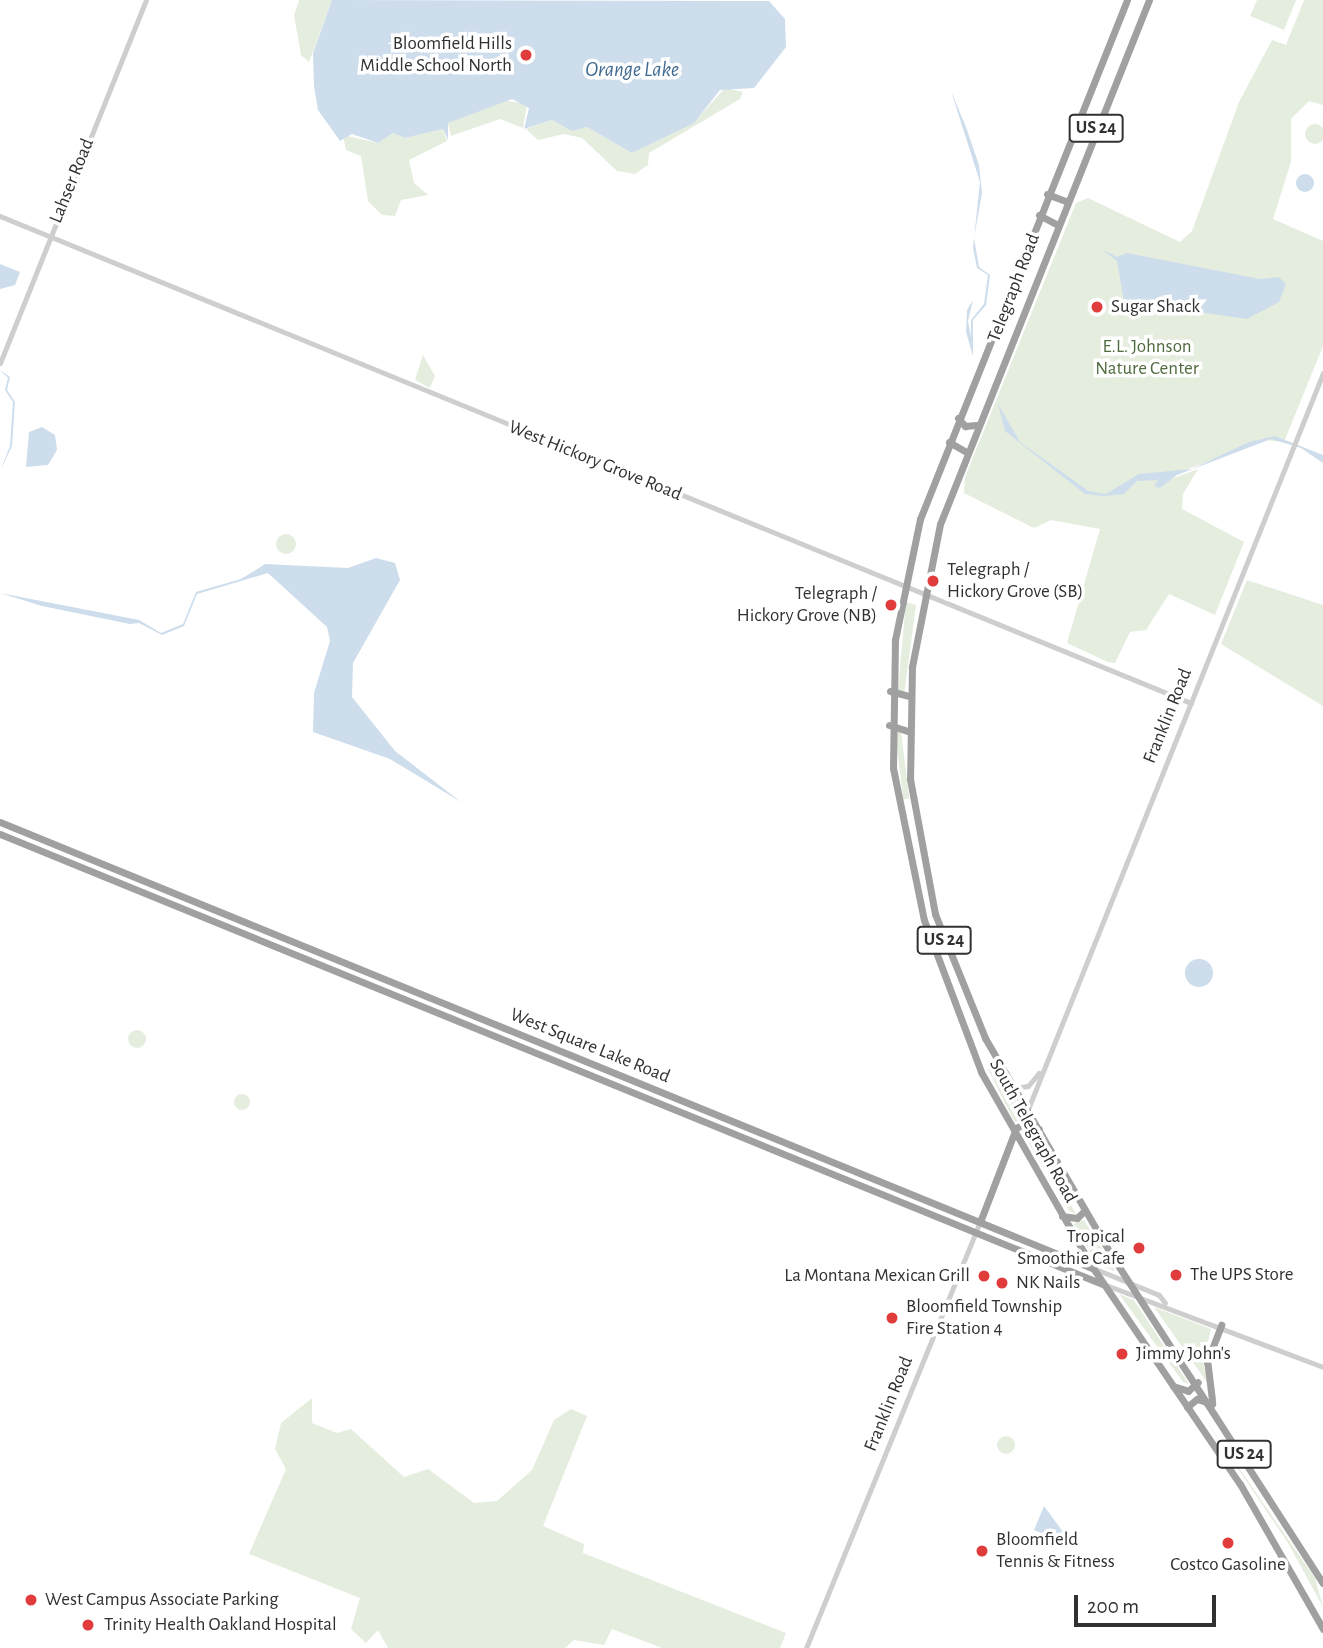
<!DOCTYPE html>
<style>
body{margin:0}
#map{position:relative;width:1323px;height:1648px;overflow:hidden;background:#fff;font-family:"Alegreya Sans",sans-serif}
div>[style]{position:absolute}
.green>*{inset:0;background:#e5eddf;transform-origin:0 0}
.round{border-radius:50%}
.water>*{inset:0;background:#cdddec}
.tertiary>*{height:5px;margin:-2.5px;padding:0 2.5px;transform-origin:2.5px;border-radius:2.5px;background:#cecece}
.trunk>*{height:7px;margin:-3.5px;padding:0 3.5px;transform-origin:3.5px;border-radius:3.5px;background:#a0a0a0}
.dots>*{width:19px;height:19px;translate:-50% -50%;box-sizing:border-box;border:4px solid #fff;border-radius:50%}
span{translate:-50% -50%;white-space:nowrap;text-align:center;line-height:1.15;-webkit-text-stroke:7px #fff;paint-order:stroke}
.shield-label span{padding:2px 5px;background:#fff;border:2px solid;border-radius:5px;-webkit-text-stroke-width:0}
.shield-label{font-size:18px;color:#313131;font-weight:700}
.poi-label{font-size:19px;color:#313131}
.right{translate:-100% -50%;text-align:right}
.left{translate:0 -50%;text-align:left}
.street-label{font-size:19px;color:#313131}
.park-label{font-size:19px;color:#506b3f}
.water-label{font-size:21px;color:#416b91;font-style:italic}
.scale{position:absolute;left:1074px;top:1595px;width:142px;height:32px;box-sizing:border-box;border:4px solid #313131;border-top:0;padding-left:9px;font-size:21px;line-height:24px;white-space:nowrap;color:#313131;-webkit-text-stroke:5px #fff;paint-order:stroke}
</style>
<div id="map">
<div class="green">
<i style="clip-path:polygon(299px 0,332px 0,309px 62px,301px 55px,294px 15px)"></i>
<i style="clip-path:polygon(1257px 0,1296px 0,1284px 30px,1250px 16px)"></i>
<i style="clip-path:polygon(1304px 0,1323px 0,1323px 105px,1309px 101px,1291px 119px,1291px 162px,1273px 219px,1323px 241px,1323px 346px,1284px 442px,1266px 440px,1164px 478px,1155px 485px,1198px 469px,1183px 494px,1182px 509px,1244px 542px,1215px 615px,1169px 594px,1146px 630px,1130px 632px,1115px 663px,1108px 662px,1067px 643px,1100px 529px,1051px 520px,1034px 528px,964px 493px,965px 477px,1076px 203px,1088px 198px,1180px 242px,1192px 231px,1239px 102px,1272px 40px,1286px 45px)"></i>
<i style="clip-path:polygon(725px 88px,743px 92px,740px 99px,649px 153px,648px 165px,635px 174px,617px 171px,582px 138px,564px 134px,538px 140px,526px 129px,552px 120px,571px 130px,587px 127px,632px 153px,694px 122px)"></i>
<i style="clip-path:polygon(501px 100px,527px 104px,523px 128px,500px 119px,451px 136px,448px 123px)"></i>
<i class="round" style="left:1305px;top:124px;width:20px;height:20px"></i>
<i style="clip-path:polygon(443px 129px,447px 141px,409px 160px,414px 183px,428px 195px,401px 200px,395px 216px,382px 215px,368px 201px,361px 156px,346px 150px,343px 135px,378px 143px,393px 133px,405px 138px)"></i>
<i style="clip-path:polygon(423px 355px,435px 376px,430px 388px,415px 380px)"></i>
<i class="round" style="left:276px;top:534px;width:20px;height:20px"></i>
<i style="clip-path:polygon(1247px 580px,1323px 605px,1323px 706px,1221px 644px)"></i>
<i style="clip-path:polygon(906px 602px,916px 605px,904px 695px,898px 690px)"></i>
<i style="left:901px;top:731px;width:68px;height:6px;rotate:83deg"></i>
<i class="round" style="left:128px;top:1030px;width:18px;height:18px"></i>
<i style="clip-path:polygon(996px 1066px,1026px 1118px,1026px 1119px,1015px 1122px,1011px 1115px,988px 1069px)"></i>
<i class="round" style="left:234px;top:1094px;width:16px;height:16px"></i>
<i style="clip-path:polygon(1021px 1130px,1028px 1131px,1076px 1214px,1069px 1211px)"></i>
<i style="clip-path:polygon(1084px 1220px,1115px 1270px,1114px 1271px,1097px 1264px,1073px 1224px)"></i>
<i style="clip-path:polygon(1119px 1294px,1134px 1300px,1189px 1384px,1183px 1382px)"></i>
<i style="clip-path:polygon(1154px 1307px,1211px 1329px,1203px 1361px,1209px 1385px)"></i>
<i style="clip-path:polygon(312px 1398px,312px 1423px,337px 1433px,351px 1429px,404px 1477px,428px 1469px,474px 1503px,497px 1501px,532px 1470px,554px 1420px,571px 1409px,587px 1416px,543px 1526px,584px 1544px,583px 1553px,786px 1633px,780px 1648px,662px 1648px,612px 1629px,604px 1645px,574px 1640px,565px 1648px,388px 1648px,378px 1630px,366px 1643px,351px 1629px,360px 1598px,249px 1554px,286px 1469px,275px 1449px,281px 1423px)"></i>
<i style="clip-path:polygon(1196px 1406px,1315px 1578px,1323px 1607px,1288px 1543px)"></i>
<i class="round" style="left:997px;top:1436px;width:18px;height:18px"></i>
</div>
<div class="water">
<i style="clip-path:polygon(332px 0,769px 1px,785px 19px,786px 47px,754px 88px,720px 90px,694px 123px,632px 153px,587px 127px,572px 131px,552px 120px,524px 129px,529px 108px,512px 99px,448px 123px,448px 140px,443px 129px,405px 138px,393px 133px,378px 143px,352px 134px,340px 141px,318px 110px,314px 86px,313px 53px)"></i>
<i style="clip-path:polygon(951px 91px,966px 127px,979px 165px,982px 193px,974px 238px,979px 267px,990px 275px,986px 305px,973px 320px,973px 356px,966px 332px,967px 310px,973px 300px,968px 321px,971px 337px,971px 320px,984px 304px,988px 275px,977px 268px,973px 248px,980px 182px)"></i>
<i class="round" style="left:1296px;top:174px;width:18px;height:18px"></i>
<i style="clip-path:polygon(1101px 249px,1117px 257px,1127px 253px,1260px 279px,1279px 277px,1286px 284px,1279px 302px,1247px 319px,1171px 308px,1138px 310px,1124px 302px,1117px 261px)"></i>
<i style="clip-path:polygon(0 264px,20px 272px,15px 285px,0 289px)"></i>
<i style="clip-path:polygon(0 370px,10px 377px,7px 390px,15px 402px,12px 446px,0 471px,10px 446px,13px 402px,5px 390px,8px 378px)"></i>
<i style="clip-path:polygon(998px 404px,1020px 442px,1088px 491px,1106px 494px,1139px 474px,1192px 469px,1249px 442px,1275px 436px,1323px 455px,1323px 463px,1301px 448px,1271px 439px,1177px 475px,1160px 488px,1154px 486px,1158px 480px,1137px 481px,1124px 494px,1104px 496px,1085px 494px,1005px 431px)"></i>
<i style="clip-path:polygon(42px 427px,55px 435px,57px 450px,48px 465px,26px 467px,29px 432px)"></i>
<i style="clip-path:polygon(376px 558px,395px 563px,400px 580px,353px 663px,352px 697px,395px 751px,461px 802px,390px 759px,313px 732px,314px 693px,330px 641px,327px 627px,268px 573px,197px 594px,184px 626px,162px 635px,139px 623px,130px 624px,42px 606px,0 593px,139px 620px,161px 633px,183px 624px,196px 592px,241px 579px,265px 564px,348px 568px)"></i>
<i class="round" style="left:1185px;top:959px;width:28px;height:28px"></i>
<i style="clip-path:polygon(1044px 1506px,1069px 1540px,1069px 1546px,1034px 1530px)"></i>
</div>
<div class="tertiary">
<i style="left:0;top:216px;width:1287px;rotate:22.24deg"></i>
<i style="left:0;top:363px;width:391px;rotate:-68.1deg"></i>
<i style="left:1015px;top:1088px;width:13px;rotate:-9deg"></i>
<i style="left:1028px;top:1086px;width:17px;rotate:-50deg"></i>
<i style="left:1028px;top:1109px;width:793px;rotate:-68.16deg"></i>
<i style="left:1093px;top:1268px;width:71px;rotate:22.2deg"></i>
<i style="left:1159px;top:1295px;width:10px;rotate:53deg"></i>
<i style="left:1106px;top:1285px;width:232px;rotate:20.7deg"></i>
<i style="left:806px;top:1648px;width:460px;rotate:-67.8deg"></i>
</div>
<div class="trunk">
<i style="left:1127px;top:0;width:559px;rotate:111.74deg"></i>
<i style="left:920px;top:519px;width:124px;rotate:101.7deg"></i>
<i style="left:895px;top:640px;width:128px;rotate:90.9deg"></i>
<i style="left:893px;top:768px;width:155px;rotate:78.5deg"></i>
<i style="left:924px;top:920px;width:162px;rotate:69.4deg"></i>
<i style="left:981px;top:1072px;width:226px;rotate:60.3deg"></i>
<i style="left:1093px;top:1268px;width:261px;rotate:55.8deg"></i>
<i style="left:1240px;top:1484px;width:167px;rotate:60.2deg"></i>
<i style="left:1149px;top:0;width:564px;rotate:111.74deg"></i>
<i style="left:940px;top:524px;width:146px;rotate:101.1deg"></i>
<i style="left:912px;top:667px;width:112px;rotate:91deg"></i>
<i style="left:910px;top:779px;width:137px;rotate:79.5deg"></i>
<i style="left:935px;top:914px;width:134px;rotate:68deg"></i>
<i style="left:985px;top:1038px;width:252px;rotate:59.8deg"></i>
<i style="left:1112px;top:1256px;width:389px;rotate:57.2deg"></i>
<i style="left:1047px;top:194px;width:19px;rotate:21deg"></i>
<i style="left:1039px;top:215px;width:19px;rotate:28deg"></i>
<i style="left:958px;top:418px;width:11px;rotate:49deg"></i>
<i style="left:965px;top:426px;width:11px;rotate:-5deg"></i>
<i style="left:949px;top:442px;width:20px;rotate:30deg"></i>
<i style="left:890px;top:691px;width:20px;rotate:15deg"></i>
<i style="left:889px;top:725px;width:20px;rotate:18deg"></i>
<i style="left:0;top:822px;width:1180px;rotate:22.22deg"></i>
<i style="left:0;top:834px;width:1190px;rotate:22.21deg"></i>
<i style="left:1062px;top:1216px;width:15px;rotate:8deg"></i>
<i style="left:1077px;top:1218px;width:11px;rotate:-45deg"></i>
<i style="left:980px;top:1222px;width:101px;rotate:-69deg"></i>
<i style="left:1016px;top:1128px;width:11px;rotate:-27deg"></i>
<i style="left:1026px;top:1123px;width:14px;rotate:25deg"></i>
<i style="left:1173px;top:1386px;width:16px;rotate:18deg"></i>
<i style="left:1188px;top:1391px;width:13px;rotate:-42deg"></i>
<i style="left:1212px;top:1400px;width:38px;rotate:-97deg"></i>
<i style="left:1207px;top:1362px;width:40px;rotate:-69deg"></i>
<i style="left:1187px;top:1407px;width:13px;rotate:-39deg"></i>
<i style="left:1197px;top:1399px;width:16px;rotate:18deg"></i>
</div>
<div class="dots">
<i style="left:526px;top:55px;background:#df3c3b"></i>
<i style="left:1097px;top:307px;background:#df3c3b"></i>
<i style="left:933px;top:581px;background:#df3c3b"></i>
<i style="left:891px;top:605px;background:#df3c3b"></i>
<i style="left:1139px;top:1248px;background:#df3c3b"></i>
<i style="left:1176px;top:1275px;background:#df3c3b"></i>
<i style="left:984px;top:1276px;background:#df3c3b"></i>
<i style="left:1002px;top:1283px;background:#df3c3b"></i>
<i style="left:892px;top:1318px;background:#df3c3b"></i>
<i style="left:1122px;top:1354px;background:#df3c3b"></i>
<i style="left:1228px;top:1543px;background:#df3c3b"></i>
<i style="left:982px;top:1551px;background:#df3c3b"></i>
<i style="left:31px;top:1600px;background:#df3c3b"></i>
<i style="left:88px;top:1625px;background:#df3c3b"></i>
</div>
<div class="shield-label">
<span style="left:1096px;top:128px">US 24</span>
<span style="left:944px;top:940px">US 24</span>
<span style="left:1244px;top:1454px">US 24</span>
</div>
<div class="poi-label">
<span class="right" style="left:512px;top:55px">Bloomfield Hills<br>Middle School North</span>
<span class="left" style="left:1111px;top:307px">Sugar Shack</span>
<span class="left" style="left:947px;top:581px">Telegraph /<br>Hickory Grove (SB)</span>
<span class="right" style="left:877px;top:605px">Telegraph /<br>Hickory Grove (NB)</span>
<span class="right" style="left:1125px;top:1248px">Tropical<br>Smoothie Cafe</span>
<span class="left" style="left:1190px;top:1275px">The UPS Store</span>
<span class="right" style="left:970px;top:1276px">La Montana Mexican Grill</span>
<span class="left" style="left:1016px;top:1283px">NK Nails</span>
<span class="left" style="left:906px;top:1318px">Bloomfield Township<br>Fire Station 4</span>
<span class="left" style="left:1136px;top:1354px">Jimmy John's</span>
<span class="left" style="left:996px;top:1551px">Bloomfield<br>Tennis &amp; Fitness</span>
<span style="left:1228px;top:1565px">Costco Gasoline</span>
<span class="left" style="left:45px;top:1600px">West Campus Associate Parking</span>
<span class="left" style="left:104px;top:1625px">Trinity Health Oakland Hospital</span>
</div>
<div class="street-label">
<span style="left:72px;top:181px;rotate:-68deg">Lahser Road</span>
<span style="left:1014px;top:288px;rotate:-69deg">Telegraph Road</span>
<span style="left:595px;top:461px;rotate:22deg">West Hickory Grove Road</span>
<span style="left:1168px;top:716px;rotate:-68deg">Franklin Road</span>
<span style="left:590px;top:1046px;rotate:22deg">West Square Lake Road</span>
<span style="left:1033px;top:1131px;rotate:61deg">South Telegraph Road</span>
<span style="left:889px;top:1404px;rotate:-68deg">Franklin Road</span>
</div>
<div class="park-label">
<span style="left:1147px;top:358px">E.L. Johnson<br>Nature Center</span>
</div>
<div class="water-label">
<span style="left:632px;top:70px">Orange Lake</span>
</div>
<div class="scale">200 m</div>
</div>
